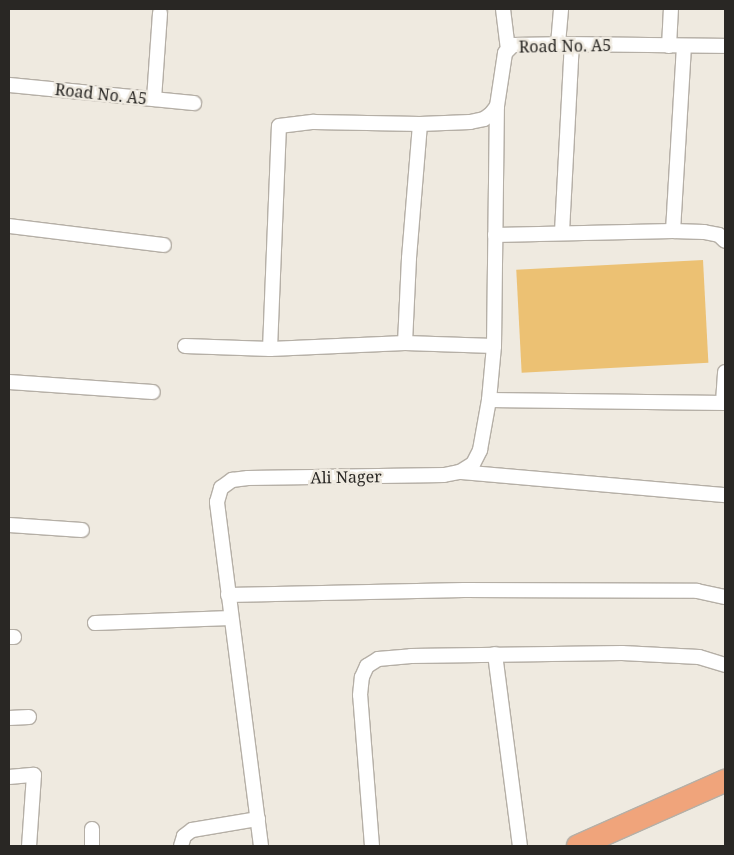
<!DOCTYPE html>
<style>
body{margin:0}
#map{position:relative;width:734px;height:855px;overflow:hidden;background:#efeae0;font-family:"Noto Serif",serif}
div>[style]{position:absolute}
.building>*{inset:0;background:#ecc173;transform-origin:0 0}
.roads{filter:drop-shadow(1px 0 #b5afa6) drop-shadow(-1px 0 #b5afa6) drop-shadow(0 1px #b5afa6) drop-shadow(0 -1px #b5afa6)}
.minor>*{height:14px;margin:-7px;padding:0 7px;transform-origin:7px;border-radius:7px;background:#fff}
.trunk>*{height:22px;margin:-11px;padding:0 11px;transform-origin:11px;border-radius:11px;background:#f0a47b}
span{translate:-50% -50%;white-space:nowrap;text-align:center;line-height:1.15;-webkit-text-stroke:5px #efeae0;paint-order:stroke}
.street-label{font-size:16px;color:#292724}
.frame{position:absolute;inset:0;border:10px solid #292724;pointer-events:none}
</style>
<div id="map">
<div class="building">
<i style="left:703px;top:260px;width:103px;height:187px;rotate:87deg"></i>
</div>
<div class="roads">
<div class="minor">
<i style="left:503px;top:9px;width:39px;rotate:83deg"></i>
<i style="left:558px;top:44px;width:35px;rotate:-85deg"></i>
<i style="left:669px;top:46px;width:37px;rotate:-87deg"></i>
<i style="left:9px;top:85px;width:186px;rotate:5.6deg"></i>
<i style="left:154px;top:99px;width:86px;rotate:-86deg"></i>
<i style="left:9px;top:226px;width:156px;rotate:7deg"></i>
<i style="left:673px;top:231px;width:185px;rotate:-86.6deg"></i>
<i style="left:562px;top:232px;width:188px;rotate:-87deg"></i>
<i style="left:495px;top:235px;width:178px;rotate:-1.3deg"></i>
<i style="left:673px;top:231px;width:31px;rotate:2deg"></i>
<i style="left:704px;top:232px;width:15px;rotate:11deg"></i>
<i style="left:719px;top:235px;width:8px;rotate:45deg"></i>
<i style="left:405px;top:343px;width:85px;rotate:-87.3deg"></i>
<i style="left:409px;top:258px;width:134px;rotate:-85.3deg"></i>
<i style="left:185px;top:346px;width:85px;rotate:2deg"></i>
<i style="left:494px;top:346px;width:89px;rotate:-178.1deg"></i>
<i style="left:405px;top:343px;width:135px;rotate:177.5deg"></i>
<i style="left:270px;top:349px;width:223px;rotate:-87.7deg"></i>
<i style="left:279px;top:126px;width:35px;rotate:-7deg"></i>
<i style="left:314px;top:122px;width:106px;rotate:1.1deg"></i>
<i style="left:420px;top:124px;width:50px;rotate:-2.3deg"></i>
<i style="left:470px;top:122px;width:14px;rotate:-12deg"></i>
<i style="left:484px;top:119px;width:9px;rotate:-36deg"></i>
<i style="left:491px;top:114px;width:10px;rotate:-53deg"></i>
<i style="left:497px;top:106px;width:54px;rotate:-81.4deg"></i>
<i style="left:505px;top:53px;width:11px;rotate:-45deg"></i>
<i style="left:513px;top:45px;width:59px;rotate:-1deg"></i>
<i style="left:572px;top:44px;width:153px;rotate:0.7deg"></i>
<i style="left:9px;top:382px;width:144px;rotate:4deg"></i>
<i style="left:489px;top:400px;width:236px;rotate:0.7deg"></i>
<i style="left:723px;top:402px;width:30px;rotate:-86deg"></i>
<i style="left:460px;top:472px;width:266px;rotate:5deg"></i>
<i style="left:9px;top:525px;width:73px;rotate:3.9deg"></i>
<i style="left:228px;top:595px;width:236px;rotate:-1.2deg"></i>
<i style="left:464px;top:590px;width:233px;rotate:0.2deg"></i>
<i style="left:697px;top:591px;width:29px;rotate:12deg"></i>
<i style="left:95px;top:623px;width:136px;rotate:-2.1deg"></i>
<i style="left:9px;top:637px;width:5px"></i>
<i style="left:495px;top:654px;width:194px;rotate:82.6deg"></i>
<i style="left:9px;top:718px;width:20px;rotate:-3deg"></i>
<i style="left:9px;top:777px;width:25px;rotate:-5deg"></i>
<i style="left:34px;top:775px;width:71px;rotate:94deg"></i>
<i style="left:92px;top:829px;width:17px;rotate:90deg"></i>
<i style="left:181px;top:846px;width:10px;rotate:-73deg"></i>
<i style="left:184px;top:836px;width:10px;rotate:-37deg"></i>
<i style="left:192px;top:830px;width:67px;rotate:-9.5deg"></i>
<i style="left:261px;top:846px;width:347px;rotate:-97.3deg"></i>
<i style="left:217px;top:502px;width:15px;rotate:-74deg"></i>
<i style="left:221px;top:488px;width:14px;rotate:-36deg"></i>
<i style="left:232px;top:480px;width:16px;rotate:-7deg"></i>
<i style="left:248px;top:478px;width:196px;rotate:-0.9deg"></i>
<i style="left:444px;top:475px;width:16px;rotate:-11deg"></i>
<i style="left:460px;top:472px;width:15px;rotate:-32deg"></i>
<i style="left:473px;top:464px;width:16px;rotate:-63deg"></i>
<i style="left:480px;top:450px;width:51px;rotate:-79.8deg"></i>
<i style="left:489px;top:400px;width:54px;rotate:-84.7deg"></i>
<i style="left:494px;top:346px;width:240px;rotate:-89.3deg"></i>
<i style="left:372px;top:846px;width:151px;rotate:-94.5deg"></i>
<i style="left:360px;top:695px;width:18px;rotate:-84deg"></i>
<i style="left:362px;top:677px;width:12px;rotate:-66deg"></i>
<i style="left:367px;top:666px;width:13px;rotate:-32deg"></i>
<i style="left:378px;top:659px;width:33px;rotate:-5deg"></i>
<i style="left:411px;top:656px;width:211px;rotate:-0.8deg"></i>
<i style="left:622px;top:653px;width:77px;rotate:3deg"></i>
<i style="left:699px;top:657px;width:27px;rotate:17deg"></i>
</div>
<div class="trunk">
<i style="left:578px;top:846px;width:161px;rotate:-23.9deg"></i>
</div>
</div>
<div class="street-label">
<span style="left:565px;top:46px;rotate:-1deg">Road No. A5</span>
<span style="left:101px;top:94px;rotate:6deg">Road No. A5</span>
<span style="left:346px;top:477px;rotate:-1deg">Ali Nager</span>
</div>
<div class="frame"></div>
</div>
